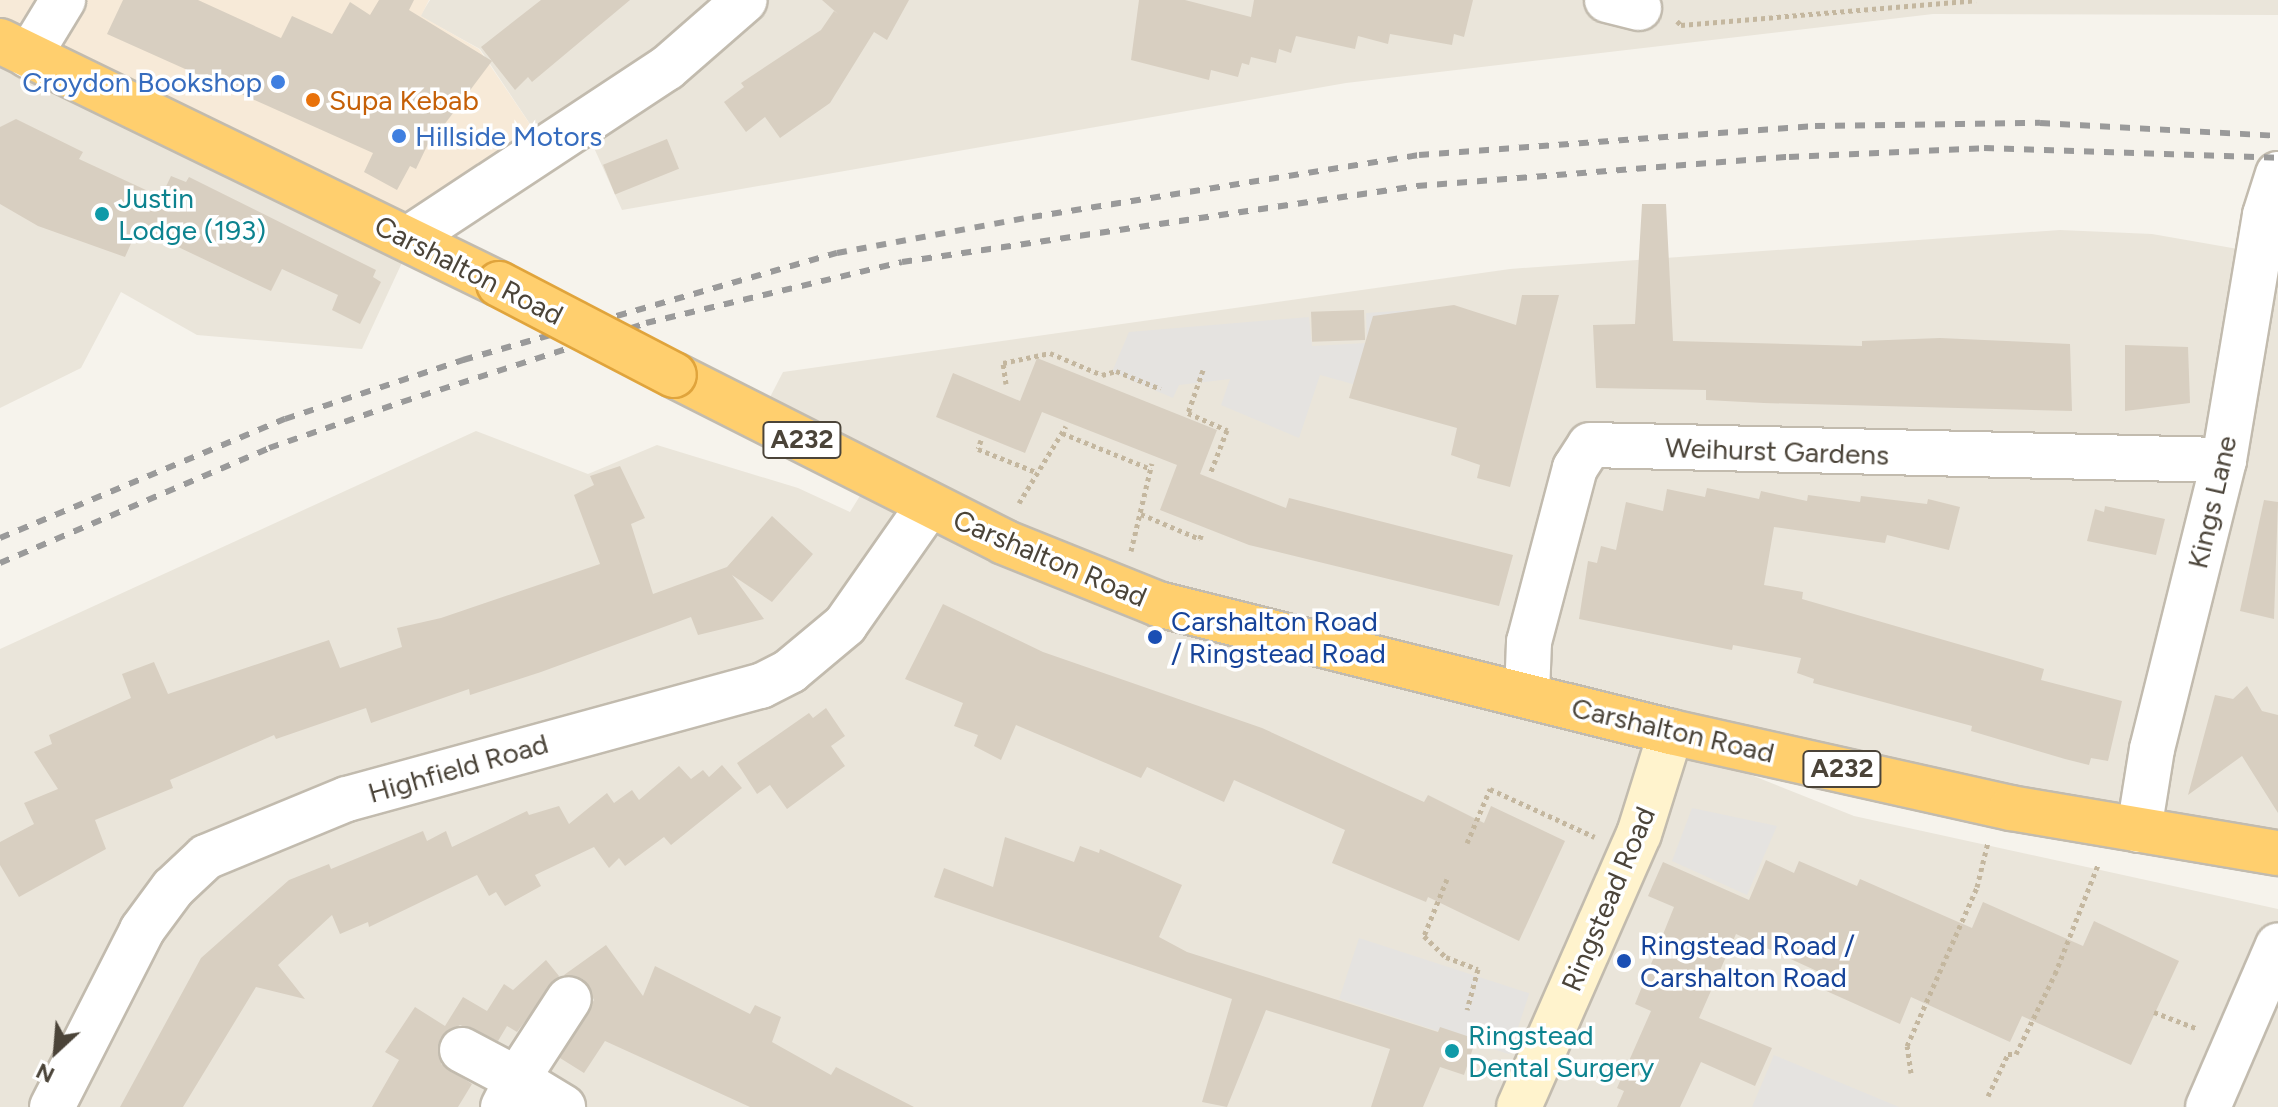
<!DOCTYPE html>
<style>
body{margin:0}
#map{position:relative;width:2278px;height:1107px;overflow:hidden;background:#f6f3ec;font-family:Figtree,sans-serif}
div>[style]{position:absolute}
.residential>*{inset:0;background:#eae5da}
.commercial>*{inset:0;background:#f7ead8}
.parking>*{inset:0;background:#e5e3e0;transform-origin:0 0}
.building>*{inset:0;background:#d8cfc1;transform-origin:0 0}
.path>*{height:5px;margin-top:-2.5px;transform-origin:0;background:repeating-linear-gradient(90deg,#c4b79f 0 4px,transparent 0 8px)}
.roads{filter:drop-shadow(2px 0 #c2bbae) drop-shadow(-2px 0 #c2bbae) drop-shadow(0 2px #c2bbae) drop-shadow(0 -2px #c2bbae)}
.street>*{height:44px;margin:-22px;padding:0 22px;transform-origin:22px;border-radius:22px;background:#fff}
.secondary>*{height:44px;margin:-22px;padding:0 22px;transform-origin:22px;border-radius:22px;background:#fff3cd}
.highway>*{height:44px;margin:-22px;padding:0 22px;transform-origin:22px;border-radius:22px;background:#ffcf6e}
.rail>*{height:6px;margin-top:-3px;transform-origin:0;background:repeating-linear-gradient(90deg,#9a9a9a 0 10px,transparent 0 20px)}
.bridges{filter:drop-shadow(2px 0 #e0a43c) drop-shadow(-2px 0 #e0a43c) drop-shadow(0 2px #e0a43c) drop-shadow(0 -2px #e0a43c)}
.highway-bridge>*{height:44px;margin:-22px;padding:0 22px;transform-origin:22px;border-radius:22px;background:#ffcf6e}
.dots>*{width:22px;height:22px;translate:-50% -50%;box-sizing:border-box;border:4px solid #fff;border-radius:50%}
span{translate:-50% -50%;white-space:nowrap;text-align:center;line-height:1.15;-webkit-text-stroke:7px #fff;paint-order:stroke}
.shield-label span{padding:2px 6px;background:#fff;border:2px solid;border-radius:6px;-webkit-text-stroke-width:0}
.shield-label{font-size:26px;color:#4b4439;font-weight:700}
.shop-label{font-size:28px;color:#366cbe}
.right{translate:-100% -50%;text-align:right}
.left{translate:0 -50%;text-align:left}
.food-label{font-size:28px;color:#c56008}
.culture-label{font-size:28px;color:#0d838f}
.street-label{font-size:28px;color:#4b4439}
.transit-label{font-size:28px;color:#164399}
.north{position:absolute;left:16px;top:1011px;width:80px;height:80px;-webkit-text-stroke:6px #fff;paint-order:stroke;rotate:206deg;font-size:22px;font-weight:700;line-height:32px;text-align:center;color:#4b4439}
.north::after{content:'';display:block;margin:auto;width:28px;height:36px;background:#4b4439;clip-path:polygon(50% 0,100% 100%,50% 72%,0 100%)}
</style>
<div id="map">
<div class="residential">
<i style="clip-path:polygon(430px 0,2278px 0,2278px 15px,1933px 14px,1346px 83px,622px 210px,581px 119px,542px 142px,480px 49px,420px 16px)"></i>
<i style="clip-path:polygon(0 57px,406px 254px,362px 349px,197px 335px,121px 292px,81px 368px,0 408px)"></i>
<i style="clip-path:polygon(2060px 230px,2152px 234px,2278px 256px,2278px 837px,2025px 795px,1088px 569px,767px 403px,783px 372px,1510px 269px)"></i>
<i style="clip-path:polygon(476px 431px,588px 474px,657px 445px,798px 488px,850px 512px,866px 486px,1000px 550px,1661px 739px,1854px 816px,2278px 909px,2278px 1107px,0 1107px,0 649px)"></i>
</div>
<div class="commercial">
<i style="clip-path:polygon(0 0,429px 0,421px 16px,479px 49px,542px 142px,407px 228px,0 31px)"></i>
</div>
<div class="parking">
<i style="clip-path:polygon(1412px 310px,1389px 394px,1320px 375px,1299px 438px,1221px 405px,1230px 379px,1179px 385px,1173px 398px,1112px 372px,1129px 332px,1309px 317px,1312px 346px,1367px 343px,1366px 313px)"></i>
<i style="clip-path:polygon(1692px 808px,1777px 826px,1747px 895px,1672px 861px)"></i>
<i style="left:1359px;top:938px;width:179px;height:64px;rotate:18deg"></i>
<i style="clip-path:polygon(1774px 1055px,1899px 1107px,1752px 1107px)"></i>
</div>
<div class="building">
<i style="clip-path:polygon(123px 0,198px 0,281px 38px,292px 16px,332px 34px,350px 2px,370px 15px,379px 0,414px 0,409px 10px,492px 61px,481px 47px,541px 0,630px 0,532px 82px,528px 77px,515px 90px,492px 61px,444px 125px,438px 123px,416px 169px,410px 166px,397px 190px,364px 172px,373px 153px,107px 34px)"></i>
<i style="clip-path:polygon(822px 0,909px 0,887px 40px,874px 32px,830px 103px,780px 138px,765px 117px,746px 132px,724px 102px,744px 87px,741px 83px,821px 30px,834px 11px,838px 14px)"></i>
<i style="clip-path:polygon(1139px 0,1185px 0,1251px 17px,1254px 0,1473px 0,1464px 37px,1454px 34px,1452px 45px,1390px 34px,1388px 44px,1358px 36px,1355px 49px,1296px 36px,1291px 53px,1279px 49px,1276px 63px,1251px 57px,1249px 65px,1242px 63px,1238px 77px,1211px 70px,1209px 80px,1131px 60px)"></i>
<i style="clip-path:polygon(16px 119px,83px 152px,79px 159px,161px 197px,171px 176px,186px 182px,189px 177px,376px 270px,373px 277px,381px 282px,360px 324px,332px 310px,338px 295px,282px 269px,271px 291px,138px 228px,125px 257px,38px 226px,0 204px,0 127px)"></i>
<i style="left:667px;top:139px;width:32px;height:69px;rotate:68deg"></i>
<i style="clip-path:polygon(1642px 204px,1666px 204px,1673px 341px,1862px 346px,1862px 341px,1940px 338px,2070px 344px,2072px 411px,1764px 403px,1706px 400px,1706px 390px,1596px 388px,1593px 325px,1635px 324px)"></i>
<i style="clip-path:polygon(1522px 295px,1559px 295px,1510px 487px,1477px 478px,1480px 465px,1451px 455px,1457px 428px,1349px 398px,1373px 316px,1454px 305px,1516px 325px)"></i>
<i style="left:1364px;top:310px;width:30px;height:53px;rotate:88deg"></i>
<i style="clip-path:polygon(2125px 345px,2188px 347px,2190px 403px,2125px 411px)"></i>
<i style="clip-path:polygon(1037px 358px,1217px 430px,1200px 474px,1286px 508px,1289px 498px,1513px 555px,1499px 606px,1249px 545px,1160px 510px,1177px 465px,1042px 412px,1025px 453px,936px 417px,953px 373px,1020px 401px)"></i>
<i style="clip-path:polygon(620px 466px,645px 518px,631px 524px,653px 594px,727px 567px,772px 516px,813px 554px,772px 602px,732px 575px,764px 619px,698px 635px,691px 617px,541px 672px,470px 695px,469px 689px,371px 723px,366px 708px,276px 739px,274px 735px,170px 780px,173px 788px,95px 820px,106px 849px,19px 897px,0 865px,0 842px,34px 824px,24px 803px,58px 789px,34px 752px,52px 744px,49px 735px,131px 698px,122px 674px,154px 662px,168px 694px,329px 640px,340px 668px,402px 647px,397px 628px,441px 618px,600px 564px,574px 495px,594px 485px,590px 476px)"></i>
<i style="clip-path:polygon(1707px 488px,1759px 499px,1761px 491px,1807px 501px,1808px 495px,1860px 502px,1861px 496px,1927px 504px,1928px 499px,1960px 507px,1949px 550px,1887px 535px,1885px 543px,1774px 527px,1764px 585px,1803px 592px,1802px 599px,2044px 669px,2041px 680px,2122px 701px,2108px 761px,2091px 758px,2089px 765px,2065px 759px,1971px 731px,1972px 726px,1813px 683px,1814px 679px,1797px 673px,1801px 658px,1733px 645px,1732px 650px,1579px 619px,1588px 561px,1597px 563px,1601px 546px,1616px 550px,1626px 502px,1663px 511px,1667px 489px,1705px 497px)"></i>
<i style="clip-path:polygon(2264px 500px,2278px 502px,2274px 619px,2240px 611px)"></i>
<i style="clip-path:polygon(2105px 506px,2165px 519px,2156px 555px,2087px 541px,2095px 509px,2104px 512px)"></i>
<i style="clip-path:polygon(943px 604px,1043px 652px,1262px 728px,1424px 802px,1428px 795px,1484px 823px,1491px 806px,1565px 841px,1519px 941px,1428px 897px,1426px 902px,1332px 863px,1345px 830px,1234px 780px,1224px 802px,1147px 767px,1141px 778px,1016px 725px,1001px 760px,974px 746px,978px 735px,954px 726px,963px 703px,905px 679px)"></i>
<i style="clip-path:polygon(2247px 686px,2262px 711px,2278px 715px,2278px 813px,2242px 756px,2188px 795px,2215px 695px,2233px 699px)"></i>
<i style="clip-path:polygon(826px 708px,845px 736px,831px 746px,845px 766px,787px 809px,770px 785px,757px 794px,737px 763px,809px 713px,813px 718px)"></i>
<i style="clip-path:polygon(722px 765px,742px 788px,671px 845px,664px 837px,625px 866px,619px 858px,609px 868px,594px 847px,535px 875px,541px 886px,505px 906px,496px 892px,489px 896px,477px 875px,369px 927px,368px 922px,340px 934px,332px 915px,278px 965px,305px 999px,256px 987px,183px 1107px,120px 1107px,201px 958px,289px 880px,329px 864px,331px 869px,423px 831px,427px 841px,446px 831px,452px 847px,527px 811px,529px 815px,559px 806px,569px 824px,607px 793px,614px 803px,632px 790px,639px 800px,679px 766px,691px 779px,703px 770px,709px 777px)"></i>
<i style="clip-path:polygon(1005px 837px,1074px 862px,1080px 846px,1099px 853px,1100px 849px,1182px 885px,1159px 937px,1187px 952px,1438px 1032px,1440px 1027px,1476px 1039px,1464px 1075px,1440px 1067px,1423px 1107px,1371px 1107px,1390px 1049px,1266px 1010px,1227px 1107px,1202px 1102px,1232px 999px,934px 897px,944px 868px,993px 887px)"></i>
<i style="clip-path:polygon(1766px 860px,1794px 873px,1799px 861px,1857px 886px,1860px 879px,1972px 928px,1983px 902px,2083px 946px,2094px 921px,2179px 961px,2131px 1065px,2022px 1016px,2010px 1042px,1911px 997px,1900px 1024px,1813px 985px,1819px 972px,1736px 934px,1699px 1018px,1772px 1048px,1755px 1086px,1701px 1062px,1680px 1107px,1617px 1107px,1624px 1091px,1617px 1088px,1651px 1011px,1635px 1004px,1674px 907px,1648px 896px,1663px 862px,1749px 900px)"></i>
<i style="clip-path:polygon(606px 945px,643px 996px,655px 966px,750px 1014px,755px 1005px,781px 1017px,772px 1042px,831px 1075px,836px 1067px,914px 1107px,750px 1107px,605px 1041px,584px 1073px,560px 1058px,594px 1000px,583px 979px,564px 975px)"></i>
<i style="clip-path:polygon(546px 960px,559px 976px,517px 1032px,507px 1026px,498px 1041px,460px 1025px,440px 1038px,441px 1064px,472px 1084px,458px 1107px,372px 1107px,399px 1060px,385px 1052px,415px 1007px,445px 1026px,463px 997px,487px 1011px,504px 984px,513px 990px)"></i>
</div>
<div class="path">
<i style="left:1677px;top:21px;width:6px;rotate:45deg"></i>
<i style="left:1681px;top:25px;width:296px;rotate:-4.8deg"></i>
<i style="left:1203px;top:370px;width:46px;rotate:109.2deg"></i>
<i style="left:1188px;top:413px;width:43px;rotate:23.6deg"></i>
<i style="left:1227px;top:430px;width:47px;rotate:111.1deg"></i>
<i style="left:1006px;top:384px;width:21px;rotate:-98deg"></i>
<i style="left:1003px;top:363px;width:48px;rotate:-12deg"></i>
<i style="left:1050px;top:353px;width:56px;rotate:22.9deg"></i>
<i style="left:1102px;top:375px;width:15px;rotate:-16deg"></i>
<i style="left:1116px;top:371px;width:48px;rotate:21.8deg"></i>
<i style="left:1062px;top:433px;width:96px;rotate:22deg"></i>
<i style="left:981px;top:440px;width:9px;rotate:108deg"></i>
<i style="left:978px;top:449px;width:62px;rotate:21.6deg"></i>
<i style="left:1019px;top:503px;width:90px;rotate:-58.6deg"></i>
<i style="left:1141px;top:514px;width:64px;rotate:23deg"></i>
<i style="left:1200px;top:539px;width:7px;rotate:-74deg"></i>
<i style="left:1131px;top:551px;width:90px;rotate:-76.6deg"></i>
<i style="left:1467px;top:843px;width:59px;rotate:-66.9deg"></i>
<i style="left:1490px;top:789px;width:115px;rotate:24.6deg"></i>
<i style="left:1447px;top:879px;width:61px;rotate:112deg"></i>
<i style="left:1424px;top:936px;width:30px;rotate:44deg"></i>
<i style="left:1446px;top:957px;width:34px;rotate:21deg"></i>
<i style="left:1478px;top:969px;width:42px;rotate:105deg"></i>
<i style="left:2154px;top:1012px;width:47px;rotate:21.1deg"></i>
<i style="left:1911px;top:1073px;width:27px;rotate:-98deg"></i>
<i style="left:1907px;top:1046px;width:174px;rotate:-66.2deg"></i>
<i style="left:1977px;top:887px;width:46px;rotate:-76.3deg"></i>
<i style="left:1988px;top:1096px;width:47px;rotate:-64.5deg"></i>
<i style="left:2008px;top:1054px;width:8px"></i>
<i style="left:2016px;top:1054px;width:89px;rotate:-64deg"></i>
<i style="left:2055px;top:974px;width:117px;rotate:-68.5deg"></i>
</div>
<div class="roads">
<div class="street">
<i style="left:1607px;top:0;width:33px;rotate:14deg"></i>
<i style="left:29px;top:56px;width:66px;rotate:-58.7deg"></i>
<i style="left:409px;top:238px;width:309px;rotate:-33.4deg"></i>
<i style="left:667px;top:68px;width:103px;rotate:-41.1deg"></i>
<i style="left:1527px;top:694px;width:52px;rotate:-87.8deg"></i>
<i style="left:1529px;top:642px;width:180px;rotate:-75.2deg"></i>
<i style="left:1575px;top:468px;width:27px;rotate:-57deg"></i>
<i style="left:1590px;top:445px;width:634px;rotate:1.36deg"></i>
<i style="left:2139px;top:830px;width:82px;rotate:-80.9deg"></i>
<i style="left:2152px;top:749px;width:298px;rotate:-76deg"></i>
<i style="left:2224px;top:460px;width:248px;rotate:-80.5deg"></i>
<i style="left:2265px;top:215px;width:43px;rotate:-72.4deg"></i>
<i style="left:462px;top:1050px;width:62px;rotate:27.8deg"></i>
<i style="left:517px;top:1079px;width:95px;rotate:-57deg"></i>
<i style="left:52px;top:1107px;width:199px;rotate:-63deg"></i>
<i style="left:142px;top:930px;width:52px;rotate:-53.6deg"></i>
<i style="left:173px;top:888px;width:45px;rotate:-43.2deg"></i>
<i style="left:206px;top:857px;width:152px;rotate:-22.4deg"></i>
<i style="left:347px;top:799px;width:429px;rotate:-15.3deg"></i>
<i style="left:761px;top:686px;width:33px;rotate:-27deg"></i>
<i style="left:790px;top:671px;width:72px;rotate:-39.9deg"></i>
<i style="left:845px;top:625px;width:146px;rotate:-55deg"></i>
<i style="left:503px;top:1107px;width:31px;rotate:-63deg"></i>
<i style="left:517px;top:1079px;width:54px;rotate:31.3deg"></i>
<i style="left:2208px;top:1107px;width:176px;rotate:-66.6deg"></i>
</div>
<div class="secondary">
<i style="left:1519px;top:1107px;width:298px;rotate:-66.3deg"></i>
<i style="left:1639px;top:834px;width:107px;rotate:-72.6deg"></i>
</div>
<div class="highway">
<i style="left:0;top:41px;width:555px;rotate:25.96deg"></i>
<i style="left:674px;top:375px;width:370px;rotate:26.8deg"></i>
<i style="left:1004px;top:542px;width:166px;rotate:21.9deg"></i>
<i style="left:1158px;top:604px;width:529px;rotate:14.01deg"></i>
<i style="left:1671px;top:732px;width:348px;rotate:12.6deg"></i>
<i style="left:2011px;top:808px;width:271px;rotate:9.6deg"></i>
</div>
</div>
<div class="rail">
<i style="left:0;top:538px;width:309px;rotate:-22.7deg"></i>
<i style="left:285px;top:419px;width:188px;rotate:-18.3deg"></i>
<i style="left:463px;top:360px;width:389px;rotate:-16deg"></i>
<i style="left:837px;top:253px;width:198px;rotate:-10.5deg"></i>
<i style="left:1032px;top:217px;width:392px;rotate:-9.1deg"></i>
<i style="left:1419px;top:155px;width:397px;rotate:-4.2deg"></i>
<i style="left:1815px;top:126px;width:225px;rotate:-0.8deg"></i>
<i style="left:2040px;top:123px;width:238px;rotate:3.1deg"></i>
<i style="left:0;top:563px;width:293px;rotate:-23.1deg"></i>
<i style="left:269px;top:448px;width:141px;rotate:-19.1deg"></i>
<i style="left:402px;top:402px;width:256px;rotate:-17.9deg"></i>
<i style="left:646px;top:323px;width:263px;rotate:-13.4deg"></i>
<i style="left:902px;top:262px;width:521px;rotate:-8.39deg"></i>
<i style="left:1417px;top:186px;width:373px;rotate:-4.5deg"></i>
<i style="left:1789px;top:157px;width:195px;rotate:-2.6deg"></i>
<i style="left:1984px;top:148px;width:294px;rotate:1.9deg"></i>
</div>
<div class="bridges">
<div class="highway-bridge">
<i style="left:499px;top:284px;width:197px;rotate:27.5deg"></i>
</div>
</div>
<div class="dots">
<i style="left:278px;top:82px;background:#3f7fe0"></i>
<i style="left:313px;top:100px;background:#e8710a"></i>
<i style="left:399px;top:136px;background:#3f7fe0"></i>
<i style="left:102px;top:214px;background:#0f9aa8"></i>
<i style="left:1155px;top:637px;background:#1a4fb4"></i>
<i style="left:1624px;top:961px;background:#1a4fb4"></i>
<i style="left:1452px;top:1051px;background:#0f9aa8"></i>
</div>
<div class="shield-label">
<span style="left:802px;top:440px">A232</span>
<span style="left:1842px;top:769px">A232</span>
</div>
<div class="shop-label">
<span class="right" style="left:262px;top:82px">Croydon Bookshop</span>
<span class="left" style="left:415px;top:136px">Hillside Motors</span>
</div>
<div class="food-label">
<span class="left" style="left:329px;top:100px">Supa Kebab</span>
</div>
<div class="culture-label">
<span class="left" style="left:118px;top:214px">Justin<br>Lodge (193)</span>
<span class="left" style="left:1468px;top:1051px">Ringstead<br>Dental Surgery</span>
</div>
<div class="street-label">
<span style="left:469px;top:270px;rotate:27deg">Carshalton Road</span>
<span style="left:1777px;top:451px;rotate:2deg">Weihurst Gardens</span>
<span style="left:2212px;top:502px;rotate:-77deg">Kings Lane</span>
<span style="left:1050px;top:558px;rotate:23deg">Carshalton Road</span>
<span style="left:1673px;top:730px;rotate:13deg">Carshalton Road</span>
<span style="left:458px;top:768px;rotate:-16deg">Highfield Road</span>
<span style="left:1608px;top:899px;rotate:-67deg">Ringstead Road</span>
</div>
<div class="transit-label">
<span class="left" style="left:1171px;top:637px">Carshalton Road<br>/ Ringstead Road</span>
<span class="left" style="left:1640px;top:961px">Ringstead Road /<br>Carshalton Road</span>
</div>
<div class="north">N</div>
</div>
